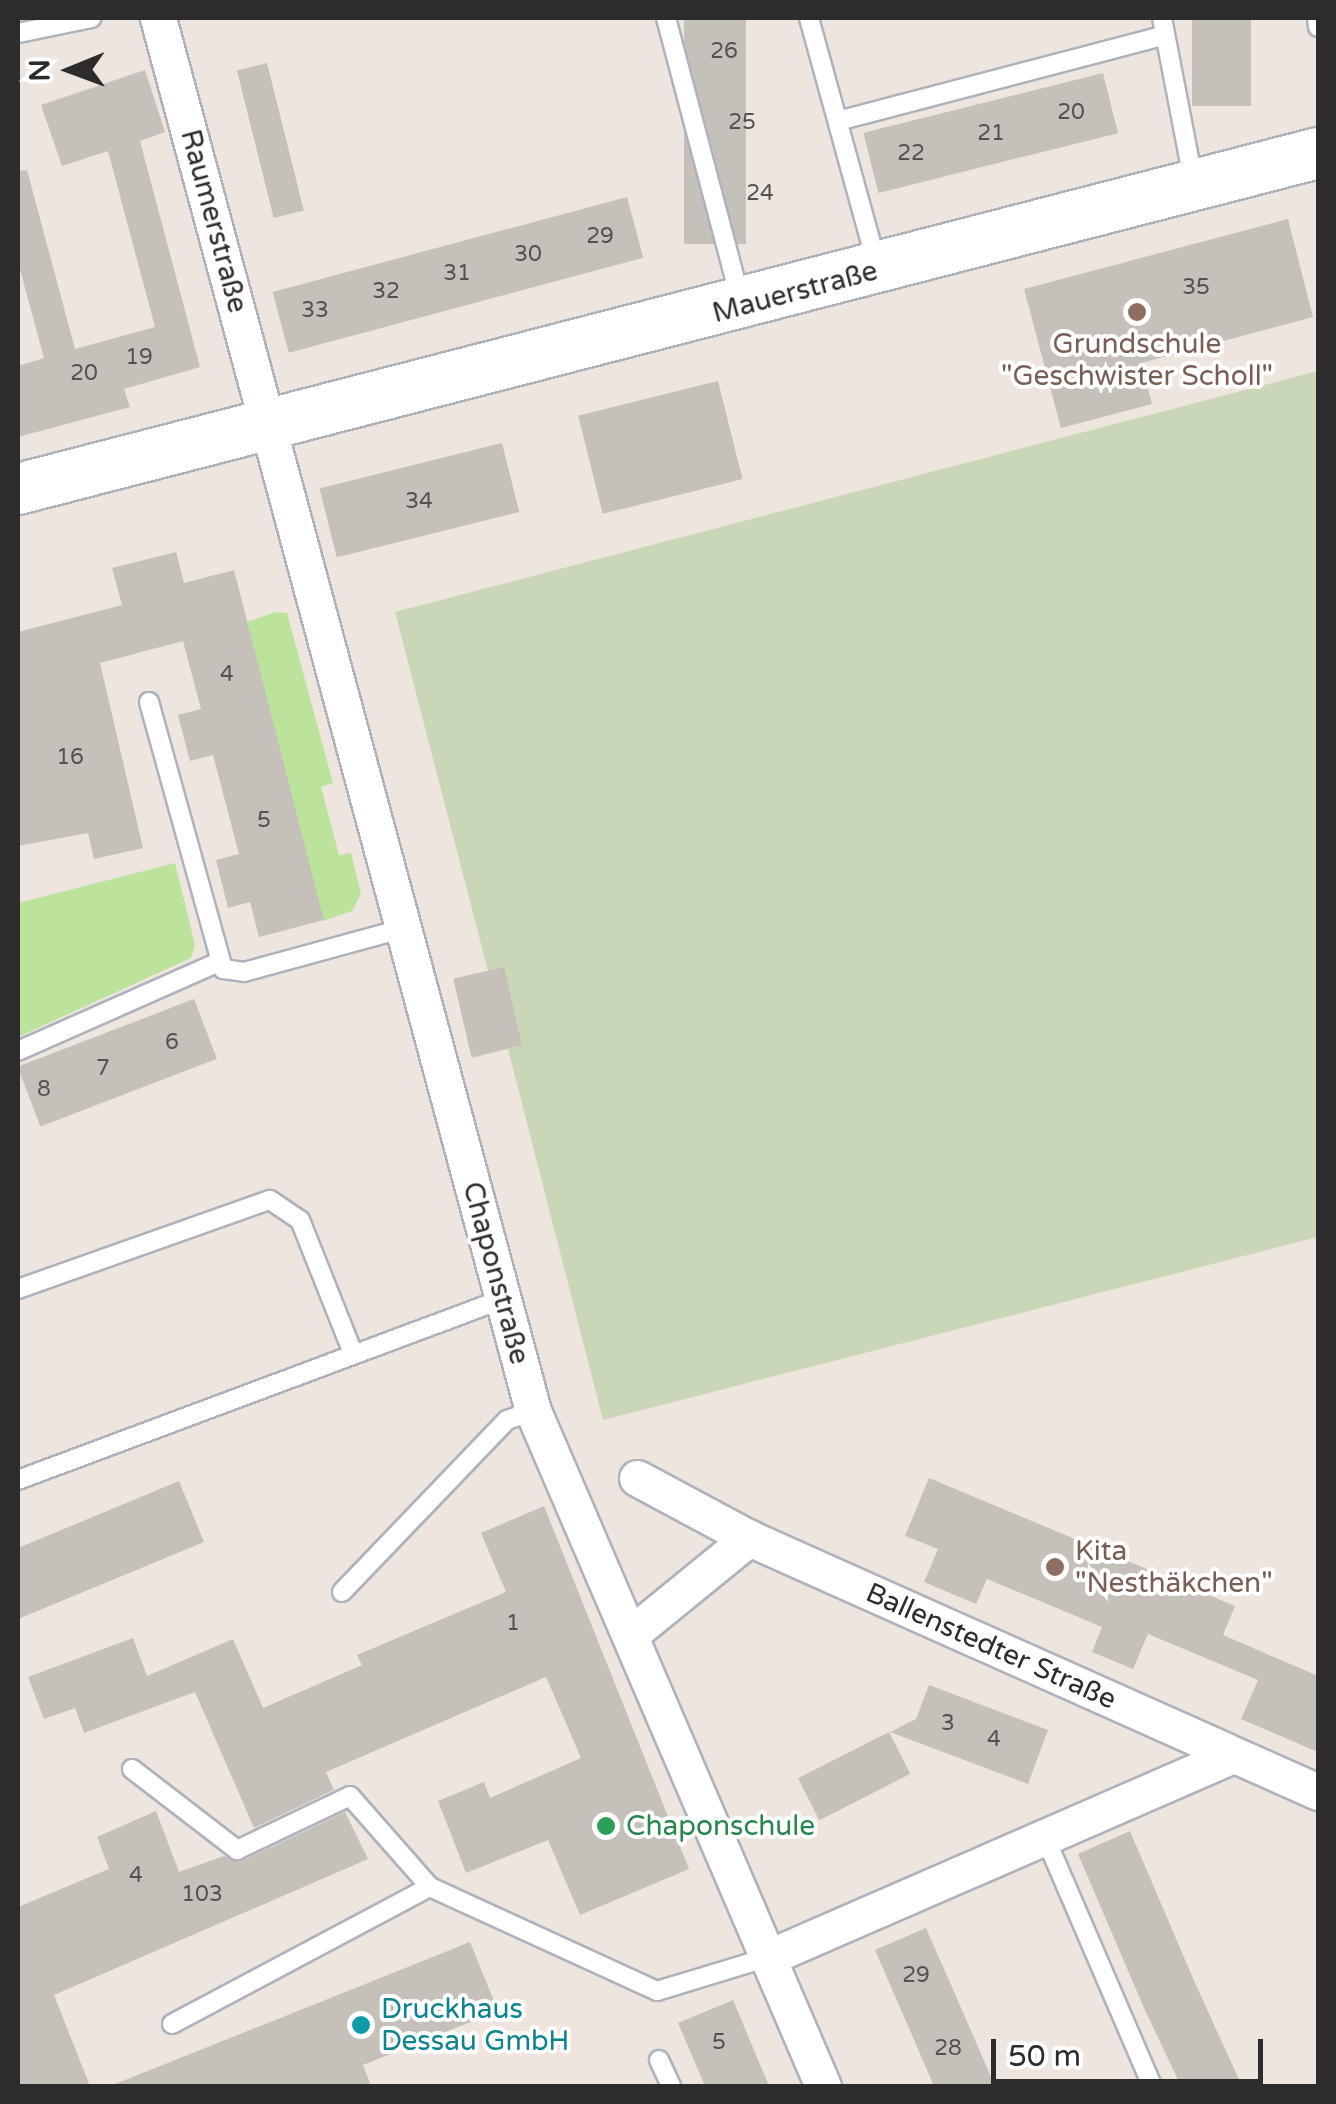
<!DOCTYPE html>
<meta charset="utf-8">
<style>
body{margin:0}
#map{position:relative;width:1336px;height:2104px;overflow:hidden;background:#ede5de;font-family:"Varela Round",sans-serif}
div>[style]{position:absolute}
.green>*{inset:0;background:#bce39c}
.cemetery>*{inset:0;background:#cad7b6}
.building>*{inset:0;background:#c6c0ba;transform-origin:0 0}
.roads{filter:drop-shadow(2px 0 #aeb2bc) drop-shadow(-2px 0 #aeb2bc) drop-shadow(0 2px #aeb2bc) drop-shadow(0 -2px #aeb2bc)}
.lane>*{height:18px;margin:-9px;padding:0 9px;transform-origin:9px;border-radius:9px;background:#fff}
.street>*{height:35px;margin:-17.5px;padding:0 17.5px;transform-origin:17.5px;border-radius:17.5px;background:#fff}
.secondary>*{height:50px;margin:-25px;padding:0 25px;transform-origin:25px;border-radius:25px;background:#fff}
.dots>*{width:28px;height:28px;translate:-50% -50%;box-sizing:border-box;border:5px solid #fff;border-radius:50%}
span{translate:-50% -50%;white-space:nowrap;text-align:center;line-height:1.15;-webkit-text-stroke:8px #fff;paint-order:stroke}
.number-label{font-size:22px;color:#525150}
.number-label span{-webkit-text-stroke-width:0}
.street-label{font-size:28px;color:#2c2c2c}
.education-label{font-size:28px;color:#785e54}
.left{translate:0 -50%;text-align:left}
.leisure-label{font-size:28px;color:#27864d}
.culture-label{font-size:28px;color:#0d838f}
.frame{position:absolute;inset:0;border:20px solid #2c2c2c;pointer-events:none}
.north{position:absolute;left:20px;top:20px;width:100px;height:100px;-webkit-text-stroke:8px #fff;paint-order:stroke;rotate:269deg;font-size:28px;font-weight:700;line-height:40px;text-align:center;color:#2c2c2c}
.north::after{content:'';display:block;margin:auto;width:35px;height:45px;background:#2c2c2c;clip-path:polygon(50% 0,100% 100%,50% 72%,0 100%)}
.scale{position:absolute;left:991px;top:2039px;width:272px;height:45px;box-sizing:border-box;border:5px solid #2c2c2c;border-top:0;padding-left:12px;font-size:30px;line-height:35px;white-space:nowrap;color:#2c2c2c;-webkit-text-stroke:8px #fff;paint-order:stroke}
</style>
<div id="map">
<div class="green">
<i style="clip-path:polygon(276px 612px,287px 613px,333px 783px,321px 787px,339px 855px,351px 853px,361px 894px,352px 911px,323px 921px,247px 622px)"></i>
<i style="clip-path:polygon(175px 863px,195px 945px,191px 958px,18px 1037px,18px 903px)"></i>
</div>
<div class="cemetery">
<i style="clip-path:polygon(1318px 371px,1318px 1237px,603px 1420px,508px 1049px,472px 1058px,454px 980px,488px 971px,395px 612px)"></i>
</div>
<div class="building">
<i style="left:684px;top:18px;width:62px;height:226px"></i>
<i style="left:1192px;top:18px;width:59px;height:88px"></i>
<i style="left:267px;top:63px;width:152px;height:31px;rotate:76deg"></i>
<i style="clip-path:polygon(145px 70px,165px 132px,140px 141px,200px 367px,124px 389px,130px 407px,18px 437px,18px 366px,44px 358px,18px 262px,18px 171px,27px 170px,75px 349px,155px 327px,108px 151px,62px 166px,41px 105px)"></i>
<i style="left:1103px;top:73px;width:62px;height:247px;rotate:76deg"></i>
<i style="left:627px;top:197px;width:63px;height:367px;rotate:75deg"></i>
<i style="clip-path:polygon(1288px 219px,1313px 317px,1141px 363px,1152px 404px,1061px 428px,1024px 289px)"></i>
<i style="left:718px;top:381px;width:101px;height:144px;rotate:76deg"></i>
<i style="left:502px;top:443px;width:71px;height:188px;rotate:76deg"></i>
<i style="clip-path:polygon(176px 552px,184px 583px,234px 570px,324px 920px,259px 937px,250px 902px,228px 908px,216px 860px,239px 854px,213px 755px,190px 761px,178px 715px,201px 709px,183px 641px,100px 663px,143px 848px,94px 859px,88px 833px,18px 846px,18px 632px,122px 605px,112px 568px)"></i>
<i style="left:504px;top:967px;width:80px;height:52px;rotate:77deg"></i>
<i style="left:194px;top:999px;width:64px;height:189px;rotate:69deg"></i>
<i style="clip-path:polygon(929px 1478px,1235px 1606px,1223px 1635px,1318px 1676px,1318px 1752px,1241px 1719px,1258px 1680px,1148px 1634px,1133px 1669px,1092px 1652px,1102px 1627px,987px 1579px,976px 1604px,924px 1582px,938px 1549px,905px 1536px)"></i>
<i style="clip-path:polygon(179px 1481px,204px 1542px,18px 1619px,18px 1548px)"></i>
<i style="clip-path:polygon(544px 1506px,689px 1869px,580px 1915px,548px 1840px,466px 1873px,438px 1801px,484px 1782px,490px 1798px,581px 1758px,546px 1677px,326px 1772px,334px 1790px,254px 1828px,195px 1692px,84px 1733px,75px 1708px,44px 1719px,28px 1677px,133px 1638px,147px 1676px,233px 1639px,263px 1708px,362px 1665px,357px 1655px,506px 1592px,481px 1533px)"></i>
<i style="clip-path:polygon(929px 1685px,1048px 1730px,1028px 1784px,890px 1732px,916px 1719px)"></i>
<i style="left:889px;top:1732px;width:47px;height:102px;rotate:63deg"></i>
<i style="clip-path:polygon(156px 1811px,179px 1872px,224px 1856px,242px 1861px,345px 1812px,368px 1859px,54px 1995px,90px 2086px,18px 2086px,18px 1907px,109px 1869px,97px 1837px)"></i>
<i style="clip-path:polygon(1130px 1831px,1195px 1983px,1242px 2086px,1181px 2086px,1144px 2008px,1078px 1854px)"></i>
<i style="clip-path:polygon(926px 1928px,958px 2001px,995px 2086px,934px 2086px,875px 1950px)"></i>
<i style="clip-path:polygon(470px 1942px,498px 2011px,363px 2065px,371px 2086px,110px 2086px)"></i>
<i style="clip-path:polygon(733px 2000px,769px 2086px,705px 2086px,678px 2023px)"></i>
</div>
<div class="roads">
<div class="lane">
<i style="left:666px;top:18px;width:293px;rotate:75.2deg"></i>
<i style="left:809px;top:18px;width:256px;rotate:74.6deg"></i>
<i style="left:1162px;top:18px;width:169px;rotate:79.1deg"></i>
<i style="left:1317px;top:18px;width:9px;rotate:84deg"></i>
<i style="left:18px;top:33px;width:75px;rotate:-11.6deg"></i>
<i style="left:838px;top:121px;width:338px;rotate:-14.7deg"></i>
<i style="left:149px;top:702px;width:277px;rotate:74.5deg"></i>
<i style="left:223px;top:969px;width:21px;rotate:8deg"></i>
<i style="left:244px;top:972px;width:167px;rotate:-15.3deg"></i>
<i style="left:18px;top:1051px;width:218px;rotate:-23.9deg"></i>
<i style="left:18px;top:1289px;width:267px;rotate:-19.5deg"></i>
<i style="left:270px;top:1200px;width:36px;rotate:34deg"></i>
<i style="left:300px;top:1220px;width:143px;rotate:68.3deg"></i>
<i style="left:18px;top:1480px;width:518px;rotate:-20.47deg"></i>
<i style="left:342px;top:1592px;width:238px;rotate:-46.2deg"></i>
<i style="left:507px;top:1420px;width:28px;rotate:-19deg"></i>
<i style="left:132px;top:1769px;width:133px;rotate:37.6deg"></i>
<i style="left:237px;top:1850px;width:125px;rotate:-25.5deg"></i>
<i style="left:350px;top:1796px;width:121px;rotate:48.7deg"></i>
<i style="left:430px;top:1887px;width:250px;rotate:24.6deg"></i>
<i style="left:657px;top:1991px;width:117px;rotate:-16.9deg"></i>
<i style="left:1045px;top:1837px;width:271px;rotate:66.7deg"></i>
<i style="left:172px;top:2024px;width:292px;rotate:-28deg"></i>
<i style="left:659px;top:2060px;width:29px;rotate:65deg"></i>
</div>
<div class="street">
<i style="left:158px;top:18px;width:1443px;rotate:74.93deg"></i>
<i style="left:533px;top:1411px;width:735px;rotate:66.75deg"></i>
<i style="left:637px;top:1478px;width:127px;rotate:28.2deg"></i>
<i style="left:749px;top:1538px;width:623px;rotate:24.06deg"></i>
<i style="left:630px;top:1635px;width:154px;rotate:-39.2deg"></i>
<i style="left:769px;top:1957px;width:506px;rotate:-23.53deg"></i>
</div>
<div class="secondary">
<i style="left:18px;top:489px;width:1343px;rotate:-14.49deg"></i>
</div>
</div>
<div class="dots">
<i style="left:1137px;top:312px;background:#8d6e63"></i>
<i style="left:1055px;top:1567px;background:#8d6e63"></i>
<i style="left:606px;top:1826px;background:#2e9e5b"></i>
<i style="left:361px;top:2025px;background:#0f9aa8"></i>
</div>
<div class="number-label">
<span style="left:724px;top:52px">26</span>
<span style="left:1071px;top:113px">20</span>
<span style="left:742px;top:123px">25</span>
<span style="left:991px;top:134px">21</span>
<span style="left:911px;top:154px">22</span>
<span style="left:760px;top:194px">24</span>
<span style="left:600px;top:237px">29</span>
<span style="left:528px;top:255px">30</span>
<span style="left:457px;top:274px">31</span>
<span style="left:1196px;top:288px">35</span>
<span style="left:386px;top:292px">32</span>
<span style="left:315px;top:311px">33</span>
<span style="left:139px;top:358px">19</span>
<span style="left:84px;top:374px">20</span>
<span style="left:419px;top:502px">34</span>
<span style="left:227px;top:675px">4</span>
<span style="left:70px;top:758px">16</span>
<span style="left:264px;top:821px">5</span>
<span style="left:172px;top:1043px">6</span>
<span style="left:103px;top:1069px">7</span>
<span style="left:44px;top:1090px">8</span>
<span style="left:513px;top:1624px">1</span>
<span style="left:948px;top:1724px">3</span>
<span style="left:994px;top:1740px">4</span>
<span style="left:136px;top:1876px">4</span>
<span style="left:202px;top:1895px">103</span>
<span style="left:916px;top:1976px">29</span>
<span style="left:719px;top:2043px">5</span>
<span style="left:948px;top:2049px">28</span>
</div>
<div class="street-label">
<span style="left:214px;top:221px;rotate:75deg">Raumerstraße</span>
<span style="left:795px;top:292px;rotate:-15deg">Mauerstraße</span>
<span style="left:496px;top:1273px;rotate:75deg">Chaponstraße</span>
<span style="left:991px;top:1646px;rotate:24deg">Ballenstedter Straße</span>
</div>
<div class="education-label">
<span style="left:1137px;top:360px">Grundschule<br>"Geschwister Scholl"</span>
<span class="left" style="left:1075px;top:1567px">Kita<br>"Nesthäkchen"</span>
</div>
<div class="leisure-label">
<span class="left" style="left:626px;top:1826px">Chaponschule</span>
</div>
<div class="culture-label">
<span class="left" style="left:381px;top:2025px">Druckhaus<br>Dessau GmbH</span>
</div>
<div class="frame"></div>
<div class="north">N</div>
<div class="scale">50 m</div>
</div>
